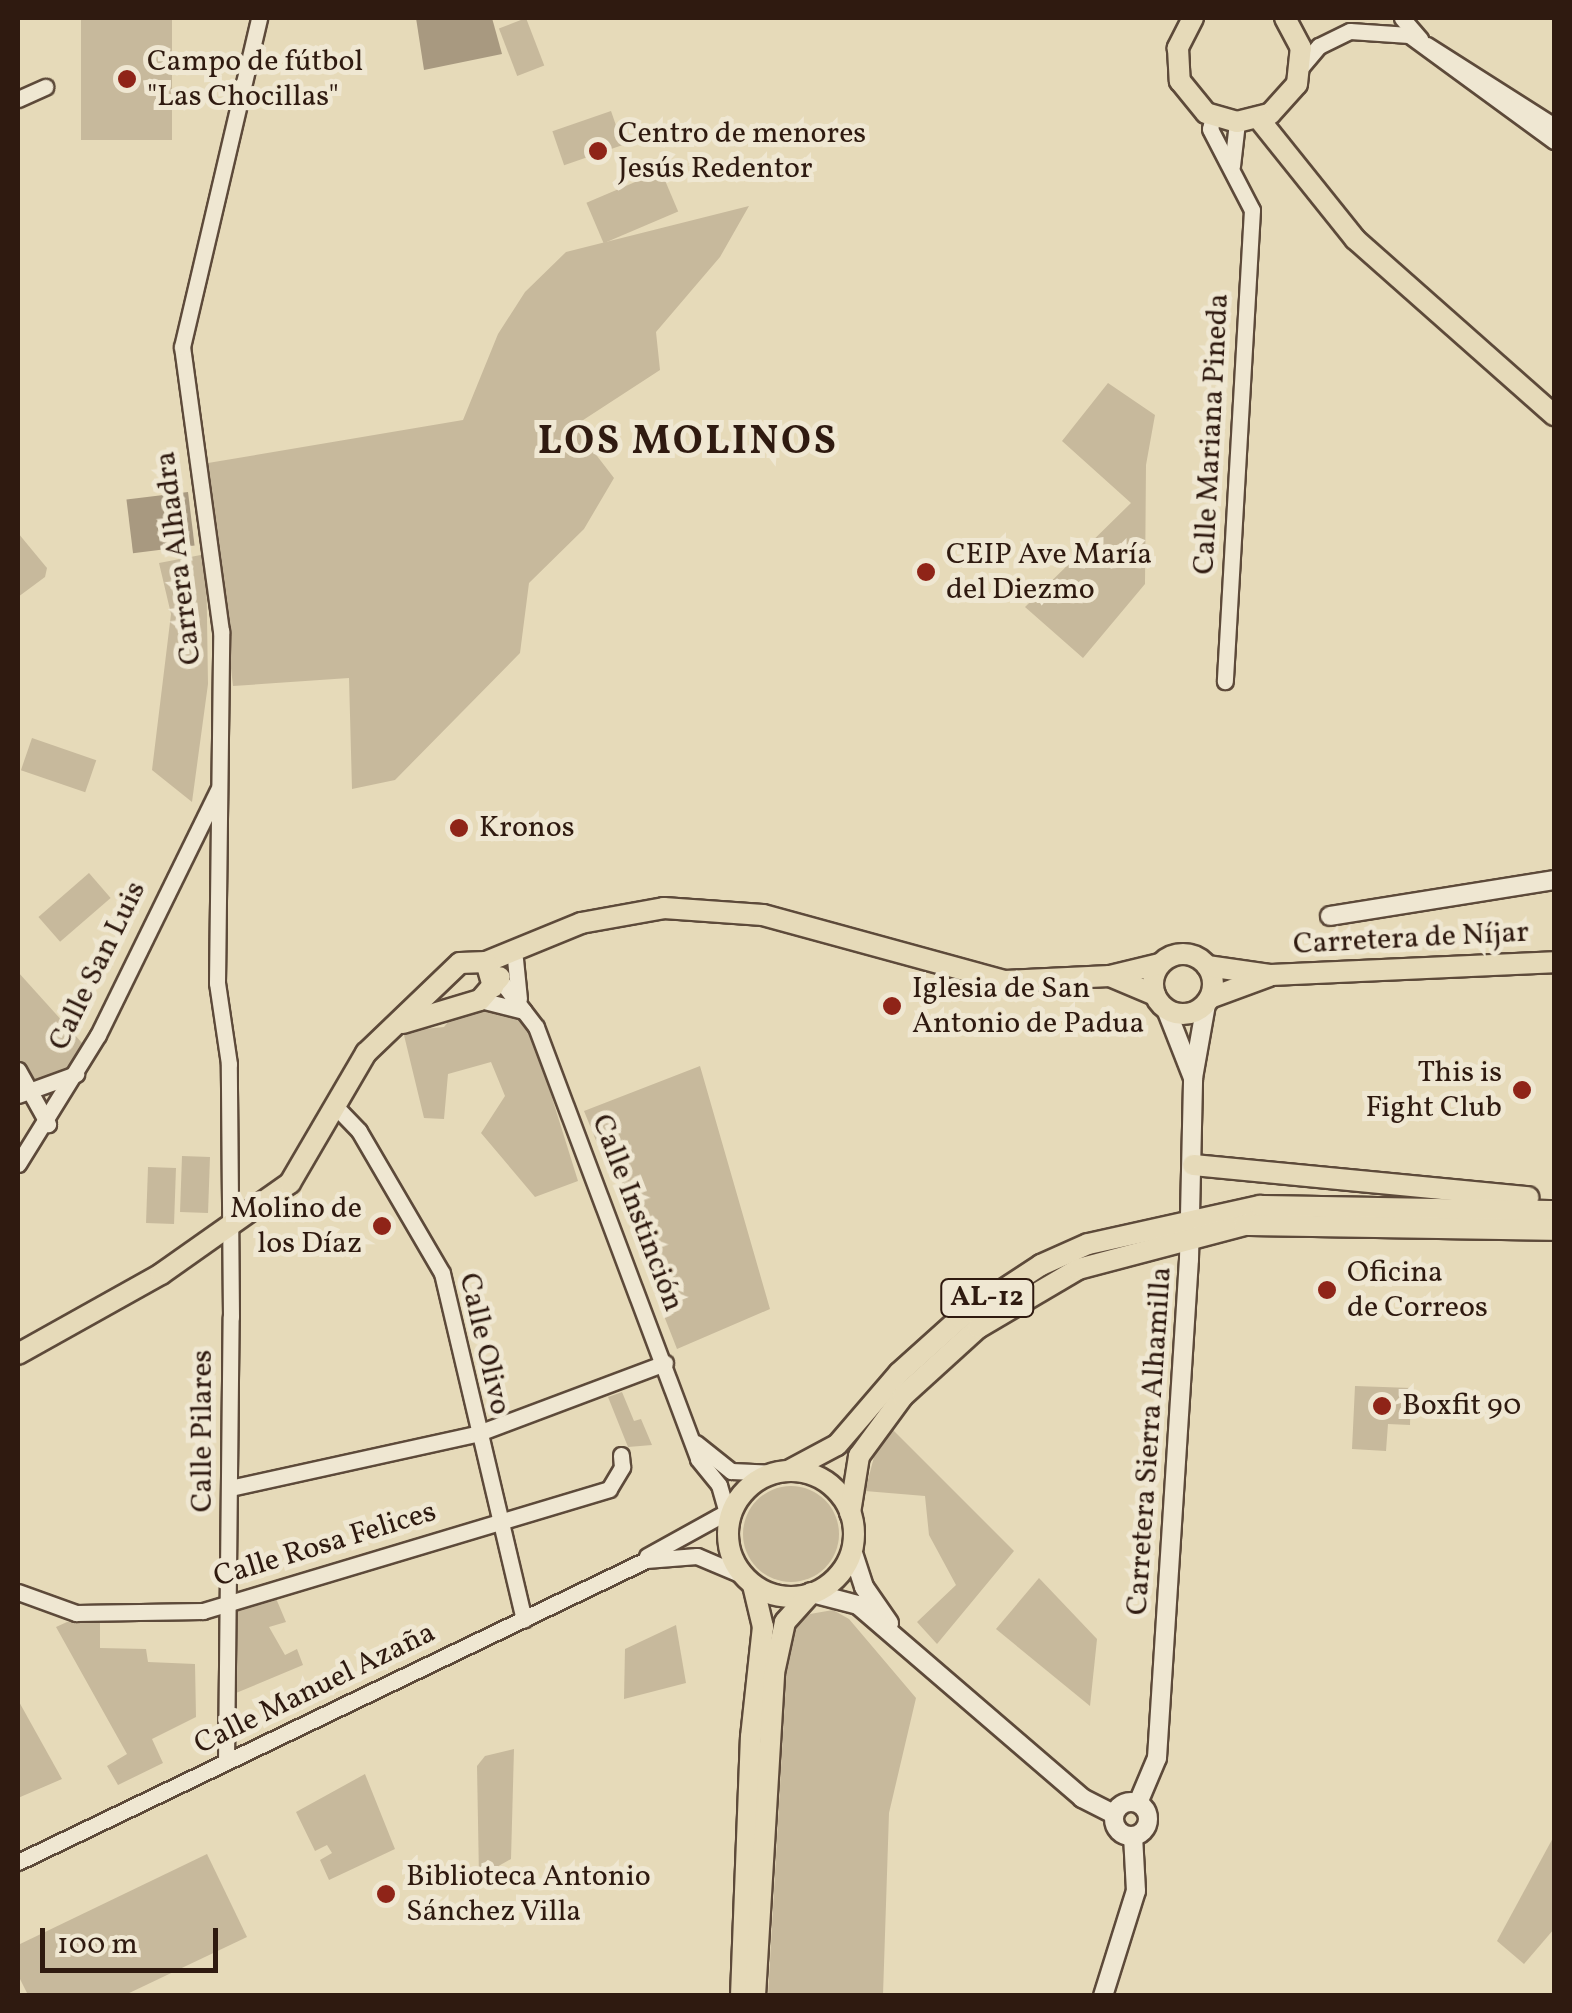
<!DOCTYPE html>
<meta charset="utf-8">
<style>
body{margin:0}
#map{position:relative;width:1572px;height:2013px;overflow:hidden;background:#e6dab9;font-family:Vollkorn,serif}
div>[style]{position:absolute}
.green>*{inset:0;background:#c7b99c;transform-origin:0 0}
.round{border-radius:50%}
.water>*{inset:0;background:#a89980;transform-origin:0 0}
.roads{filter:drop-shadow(2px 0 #5d4a3a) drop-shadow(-2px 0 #5d4a3a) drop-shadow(0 2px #5d4a3a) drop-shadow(0 -2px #5d4a3a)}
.tertiary>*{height:15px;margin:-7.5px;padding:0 7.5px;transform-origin:7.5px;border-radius:7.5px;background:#efe7d2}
.secondary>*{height:18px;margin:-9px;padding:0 9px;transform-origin:9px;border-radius:9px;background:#efe7d2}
.secondary>.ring{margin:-9px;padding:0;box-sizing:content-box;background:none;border:18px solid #efe7d2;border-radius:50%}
.primary>*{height:20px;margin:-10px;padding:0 10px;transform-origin:10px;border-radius:10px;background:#e6dab9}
.primary>.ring{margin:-10px;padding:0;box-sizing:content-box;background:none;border:20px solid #e6dab9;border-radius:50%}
.trunk>*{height:20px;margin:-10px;padding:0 10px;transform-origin:10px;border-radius:10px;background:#e6dab9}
.dots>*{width:28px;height:28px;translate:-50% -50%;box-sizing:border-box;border:5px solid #efe7d2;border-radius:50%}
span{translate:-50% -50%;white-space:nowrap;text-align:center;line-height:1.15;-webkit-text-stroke:10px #efe7d2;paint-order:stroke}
.shield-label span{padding:2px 8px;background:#efe7d2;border:2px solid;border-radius:8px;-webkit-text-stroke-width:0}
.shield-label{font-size:28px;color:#2f1a10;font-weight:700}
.poi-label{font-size:30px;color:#2f1a10}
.left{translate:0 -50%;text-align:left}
.right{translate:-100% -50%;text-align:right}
.street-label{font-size:30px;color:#2f1a10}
.district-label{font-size:40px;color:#2f1a10;font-weight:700;letter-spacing:2.5px}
.frame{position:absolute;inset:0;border:20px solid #2f1a10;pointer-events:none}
.scale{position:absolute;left:40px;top:1928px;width:178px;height:45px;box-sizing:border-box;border:5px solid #2f1a10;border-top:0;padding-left:12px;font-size:30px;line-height:35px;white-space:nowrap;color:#2f1a10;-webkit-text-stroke:8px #efe7d2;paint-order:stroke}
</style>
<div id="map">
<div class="green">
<i style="left:81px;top:18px;width:91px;height:122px"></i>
<i style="left:526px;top:18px;width:51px;height:29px;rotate:69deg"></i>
<i style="left:611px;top:111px;width:36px;height:62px;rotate:71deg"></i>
<i style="left:661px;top:171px;width:44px;height:81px;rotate:67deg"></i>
<i style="clip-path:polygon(749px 206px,720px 257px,656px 332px,660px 370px,574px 426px,614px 478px,584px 529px,529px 583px,520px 653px,395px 780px,352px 789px,349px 678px,233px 686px,208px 463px,463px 420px,498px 334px,525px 292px,566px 252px)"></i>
<i style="clip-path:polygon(1108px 383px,1155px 415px,1146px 465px,1145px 584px,1083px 658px,1025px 607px,1131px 503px,1062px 441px)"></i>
<i style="clip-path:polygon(18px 533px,47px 568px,45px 577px,18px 597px)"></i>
<i style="clip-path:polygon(206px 554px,208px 684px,192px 802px,152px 770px,171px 614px,159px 563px)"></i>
<i style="left:32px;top:738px;width:68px;height:34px;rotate:19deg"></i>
<i style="left:89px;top:873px;width:33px;height:67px;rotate:49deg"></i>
<i style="clip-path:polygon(18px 972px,83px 1044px,72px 1068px,32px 1083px,18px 1070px)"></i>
<i style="clip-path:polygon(473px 1011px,512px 1014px,529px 1024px,578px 1181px,535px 1197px,481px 1133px,505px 1096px,491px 1062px,448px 1074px,444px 1119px,424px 1118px,403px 1031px,444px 1027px,455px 1013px)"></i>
<i style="clip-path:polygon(700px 1066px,770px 1309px,677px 1349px,648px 1275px,654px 1266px,625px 1216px,633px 1212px,619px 1175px,608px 1170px,584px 1111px)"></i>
<i style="left:182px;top:1156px;width:28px;height:56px;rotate:2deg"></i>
<i style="left:148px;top:1167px;width:28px;height:56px;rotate:2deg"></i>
<i style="clip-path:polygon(1355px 1386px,1411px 1388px,1410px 1425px,1388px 1424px,1386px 1451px,1352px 1449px)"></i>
<i style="clip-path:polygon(622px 1392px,634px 1421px,641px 1419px,652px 1445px,628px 1447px,608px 1397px)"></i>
<i style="clip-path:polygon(892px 1429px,1014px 1551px,937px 1644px,917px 1622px,956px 1585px,929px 1535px,925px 1496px,865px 1491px,874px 1457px)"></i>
<i class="round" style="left:743px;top:1486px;width:96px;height:96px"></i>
<i style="clip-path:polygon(1039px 1578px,1097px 1639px,1090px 1706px,996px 1629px)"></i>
<i style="clip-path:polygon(275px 1596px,286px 1622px,269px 1627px,285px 1655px,297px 1649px,303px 1665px,236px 1693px,237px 1609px)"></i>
<i style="clip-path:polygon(833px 1610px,849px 1619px,916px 1698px,889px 1813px,883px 1995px,768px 1996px,787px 1663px,795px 1626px,810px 1614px)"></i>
<i style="clip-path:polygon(67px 1622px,100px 1623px,100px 1648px,146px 1649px,148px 1662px,195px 1664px,196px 1717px,152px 1739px,163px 1763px,118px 1785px,107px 1766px,127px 1754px,56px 1627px)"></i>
<i style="clip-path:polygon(676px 1625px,686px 1683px,624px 1699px,625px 1649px)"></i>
<i style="clip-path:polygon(18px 1700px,62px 1779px,18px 1798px)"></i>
<i style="clip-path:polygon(514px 1749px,511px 1859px,479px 1877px,477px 1766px,485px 1756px)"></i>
<i style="clip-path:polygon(365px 1774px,395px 1849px,329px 1880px,320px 1860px,332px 1853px,327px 1845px,315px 1851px,296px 1812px)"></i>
<i style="clip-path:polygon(1554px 1836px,1554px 1929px,1524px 1964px,1497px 1941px)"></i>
<i style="clip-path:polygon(207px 1854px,247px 1937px,125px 1995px,28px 1995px,18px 1975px,18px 1945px)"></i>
</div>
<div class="water">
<i style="clip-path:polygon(416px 18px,492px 18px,502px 54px,424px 70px)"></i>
<i style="left:188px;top:492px;width:54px;height:62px;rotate:83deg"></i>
</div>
<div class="roads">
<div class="tertiary">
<i style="left:1402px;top:18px;width:28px;rotate:49deg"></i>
<i style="left:1427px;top:45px;width:151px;rotate:32.5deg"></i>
<i style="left:1302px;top:66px;width:26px;rotate:-50deg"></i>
<i style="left:1319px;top:46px;width:34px;rotate:-26deg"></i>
<i style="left:1350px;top:31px;width:59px;rotate:3.9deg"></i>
<i style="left:1409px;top:35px;width:180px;rotate:36.2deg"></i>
<i style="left:18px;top:99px;width:30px;rotate:-24deg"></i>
<i style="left:1213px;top:116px;width:13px;rotate:103deg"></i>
<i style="left:1210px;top:129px;width:91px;rotate:62.6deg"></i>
<i style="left:1252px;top:210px;width:472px;rotate:93.3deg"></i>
<i style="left:1232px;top:166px;width:44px;rotate:-83.5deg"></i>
<i style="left:515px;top:959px;width:40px;rotate:84.3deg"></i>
<i style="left:494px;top:972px;width:69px;rotate:52.6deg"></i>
<i style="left:536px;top:1027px;width:461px;rotate:69.4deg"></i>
<i style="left:698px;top:1459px;width:33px;rotate:51deg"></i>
<i style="left:719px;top:1485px;width:36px;rotate:74deg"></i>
<i style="left:480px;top:1000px;width:45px;rotate:14deg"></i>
<i style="left:18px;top:1070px;width:62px;rotate:60.9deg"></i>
<i style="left:18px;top:1095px;width:62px;rotate:-19.9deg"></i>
<i style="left:336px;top:1107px;width:33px;rotate:46deg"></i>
<i style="left:359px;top:1131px;width:164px;rotate:59.7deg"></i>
<i style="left:442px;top:1273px;width:356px;rotate:76.7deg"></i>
<i style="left:18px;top:1164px;width:152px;rotate:-58.2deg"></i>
<i style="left:98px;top:1035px;width:273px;rotate:-63.9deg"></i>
<i style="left:696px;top:1443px;width:45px;rotate:38.7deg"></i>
<i style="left:731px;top:1471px;width:46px;rotate:2.5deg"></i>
<i style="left:230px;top:1488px;width:252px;rotate:-12.4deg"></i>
<i style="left:476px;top:1434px;width:202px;rotate:-20.6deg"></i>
<i style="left:647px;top:1556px;width:97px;rotate:-28.9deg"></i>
<i style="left:18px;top:1592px;width:62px;rotate:19.9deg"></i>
<i style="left:76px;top:1613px;width:127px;rotate:-0.9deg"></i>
<i style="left:203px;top:1611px;width:424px;rotate:-16.7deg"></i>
<i style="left:609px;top:1489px;width:26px;rotate:-59deg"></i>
<i style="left:622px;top:1467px;width:12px;rotate:-95deg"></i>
<i style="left:226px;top:1762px;width:445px;rotate:-89.4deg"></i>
<i style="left:231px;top:1317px;width:253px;rotate:-90.5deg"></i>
<i style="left:229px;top:1064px;width:82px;rotate:-98.4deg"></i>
<i style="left:217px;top:983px;width:352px;rotate:-89.3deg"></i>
<i style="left:221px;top:631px;width:287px;rotate:-97.8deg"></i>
<i style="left:182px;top:347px;width:338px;rotate:-76.8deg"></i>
<i style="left:18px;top:1862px;width:697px;rotate:-25.68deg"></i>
<i style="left:646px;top:1560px;width:51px;rotate:-4.5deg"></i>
<i style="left:697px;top:1556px;width:49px;rotate:22.9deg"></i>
</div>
<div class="secondary">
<i style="left:1330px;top:916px;width:227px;rotate:-9.1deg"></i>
<i style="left:1166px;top:1009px;width:74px;rotate:68.6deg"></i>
<i style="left:852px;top:1550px;width:39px;rotate:72deg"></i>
<i style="left:864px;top:1587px;width:44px;rotate:55.2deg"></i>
<i style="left:812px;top:1593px;width:48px;rotate:14.6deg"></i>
<i style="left:858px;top:1605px;width:296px;rotate:40.7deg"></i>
<i style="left:1082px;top:1798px;width:36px;rotate:27deg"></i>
<i class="ring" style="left:1114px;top:1802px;width:16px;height:16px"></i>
<i style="left:1138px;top:1803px;width:49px;rotate:-67.1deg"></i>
<i style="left:1157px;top:1758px;width:500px;rotate:-86.33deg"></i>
<i style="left:1189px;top:1259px;width:181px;rotate:-88.7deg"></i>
<i style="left:1193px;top:1078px;width:75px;rotate:-80deg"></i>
<i style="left:1103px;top:1996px;width:110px;rotate:-72.6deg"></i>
<i style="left:1136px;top:1891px;width:55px;rotate:-93.1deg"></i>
</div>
<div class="primary">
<i style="left:1193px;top:18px;width:34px;rotate:117deg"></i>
<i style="left:1178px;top:48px;width:33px;rotate:87deg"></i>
<i style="left:1180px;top:81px;width:41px;rotate:50.9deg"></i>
<i style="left:1206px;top:113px;width:32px;rotate:16deg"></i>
<i style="left:1237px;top:122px;width:34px;rotate:-14deg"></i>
<i style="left:1270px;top:114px;width:40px;rotate:-48deg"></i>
<i style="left:1297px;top:84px;width:36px;rotate:-84deg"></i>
<i style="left:1301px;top:48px;width:34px;rotate:-118deg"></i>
<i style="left:1259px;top:119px;width:154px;rotate:51.3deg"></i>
<i style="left:1355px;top:239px;width:266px;rotate:41.5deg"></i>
<i class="ring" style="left:1153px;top:954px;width:40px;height:40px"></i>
<i style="left:486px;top:962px;width:103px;rotate:-22.3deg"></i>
<i style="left:581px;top:923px;width:84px;rotate:-10.2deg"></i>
<i style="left:664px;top:908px;width:99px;rotate:4deg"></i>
<i style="left:763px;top:915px;width:251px;rotate:15.3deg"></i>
<i style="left:1005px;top:981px;width:105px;rotate:-2.7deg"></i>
<i style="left:1110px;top:976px;width:51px;rotate:-13.5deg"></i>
<i style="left:1207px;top:966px;width:65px;rotate:8deg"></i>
<i style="left:1271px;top:975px;width:283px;rotate:-2.6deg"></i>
<i style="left:1110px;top:976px;width:49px;rotate:22.9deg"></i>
<i style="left:1210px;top:998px;width:63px;rotate:-20.4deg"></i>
<i style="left:403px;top:1023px;width:80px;rotate:-16.6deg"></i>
<i style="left:480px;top:1000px;width:30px;rotate:-49deg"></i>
<i style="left:18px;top:1354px;width:164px;rotate:-29.2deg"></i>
<i style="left:161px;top:1274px;width:158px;rotate:-35.2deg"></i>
<i style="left:290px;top:1183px;width:151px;rotate:-59.7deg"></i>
<i style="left:366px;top:1053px;width:130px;rotate:-43.8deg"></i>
<i style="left:460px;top:963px;width:26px;rotate:-2deg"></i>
<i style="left:486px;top:962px;width:26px;rotate:74deg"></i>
<i class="ring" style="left:728px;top:1471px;width:106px;height:106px"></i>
<i style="left:741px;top:1996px;width:259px;rotate:-87.8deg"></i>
<i style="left:751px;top:1737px;width:111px;rotate:-83.8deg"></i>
<i style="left:763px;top:1627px;width:43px;rotate:-103.4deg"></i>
<i style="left:755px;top:1996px;width:324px;rotate:-86.6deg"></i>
<i style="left:774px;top:1673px;width:52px;rotate:-77.8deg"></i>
<i style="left:785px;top:1622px;width:39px;rotate:-48deg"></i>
</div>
<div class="trunk">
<i style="left:1193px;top:1165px;width:337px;rotate:5.5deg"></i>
<i style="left:788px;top:1471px;width:55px;rotate:-28deg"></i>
<i style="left:837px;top:1445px;width:95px;rotate:-49.3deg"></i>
<i style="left:899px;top:1373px;width:82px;rotate:-42deg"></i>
<i style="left:960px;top:1318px;width:97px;rotate:-33.2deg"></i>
<i style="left:1041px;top:1265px;width:51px;rotate:-24.1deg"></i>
<i style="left:1088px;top:1244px;width:176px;rotate:-12.5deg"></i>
<i style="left:1260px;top:1206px;width:294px;rotate:1deg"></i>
<i style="left:850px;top:1513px;width:58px;rotate:-81deg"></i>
<i style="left:859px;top:1456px;width:74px;rotate:-53.7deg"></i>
<i style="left:903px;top:1396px;width:101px;rotate:-42.2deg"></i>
<i style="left:978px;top:1328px;width:116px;rotate:-30.5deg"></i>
<i style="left:1078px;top:1269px;width:172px;rotate:-14.8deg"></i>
<i style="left:1244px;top:1225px;width:310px;rotate:0.9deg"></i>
</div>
</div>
<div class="dots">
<i style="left:127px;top:79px;background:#8f2418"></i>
<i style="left:598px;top:151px;background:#8f2418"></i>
<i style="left:926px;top:572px;background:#8f2418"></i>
<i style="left:459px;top:828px;background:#8f2418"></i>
<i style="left:892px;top:1006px;background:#8f2418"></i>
<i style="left:1522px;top:1090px;background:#8f2418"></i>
<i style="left:382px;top:1226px;background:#8f2418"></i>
<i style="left:1327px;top:1290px;background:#8f2418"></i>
<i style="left:1382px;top:1406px;background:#8f2418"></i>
<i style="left:386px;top:1894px;background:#8f2418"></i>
</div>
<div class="shield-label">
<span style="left:987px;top:1298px">AL-12</span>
</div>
<div class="poi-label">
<span class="left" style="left:147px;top:79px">Campo de fútbol<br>"Las Chocillas"</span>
<span class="left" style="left:618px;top:151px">Centro de menores<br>Jesús Redentor</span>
<span class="left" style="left:946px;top:572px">CEIP Ave María<br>del Diezmo</span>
<span class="left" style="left:479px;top:828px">Kronos</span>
<span class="left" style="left:912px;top:1006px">Iglesia de San<br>Antonio de Padua</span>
<span class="right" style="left:1502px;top:1090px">This is<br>Fight Club</span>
<span class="right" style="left:362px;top:1226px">Molino de<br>los Díaz</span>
<span class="left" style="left:1347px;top:1290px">Oficina<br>de Correos</span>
<span class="left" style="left:1402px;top:1406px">Boxfit 90</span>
<span class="left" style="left:406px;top:1894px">Biblioteca Antonio<br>Sánchez Villa</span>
</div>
<div class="street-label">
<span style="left:1212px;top:434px;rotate:-87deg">Calle Mariana Pineda</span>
<span style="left:179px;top:558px;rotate:-97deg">Carrera Alhadra</span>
<span style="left:1411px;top:939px;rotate:-3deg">Carretera de Níjar</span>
<span style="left:98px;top:966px;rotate:-64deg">Calle San Luis</span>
<span style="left:637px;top:1213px;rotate:69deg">Calle Instinción</span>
<span style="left:484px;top:1344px;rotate:77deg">Calle Olivo</span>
<span style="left:203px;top:1431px;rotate:-90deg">Calle Pilares</span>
<span style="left:1150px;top:1441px;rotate:-86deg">Carretera Sierra Alhamilla</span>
<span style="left:325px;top:1545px;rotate:-17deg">Calle Rosa Felices</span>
<span style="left:315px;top:1689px;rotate:-26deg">Calle Manuel Azaña</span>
</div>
<div class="district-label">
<span style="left:688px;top:443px">LOS MOLINOS</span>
</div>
<div class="frame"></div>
<div class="scale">100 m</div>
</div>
